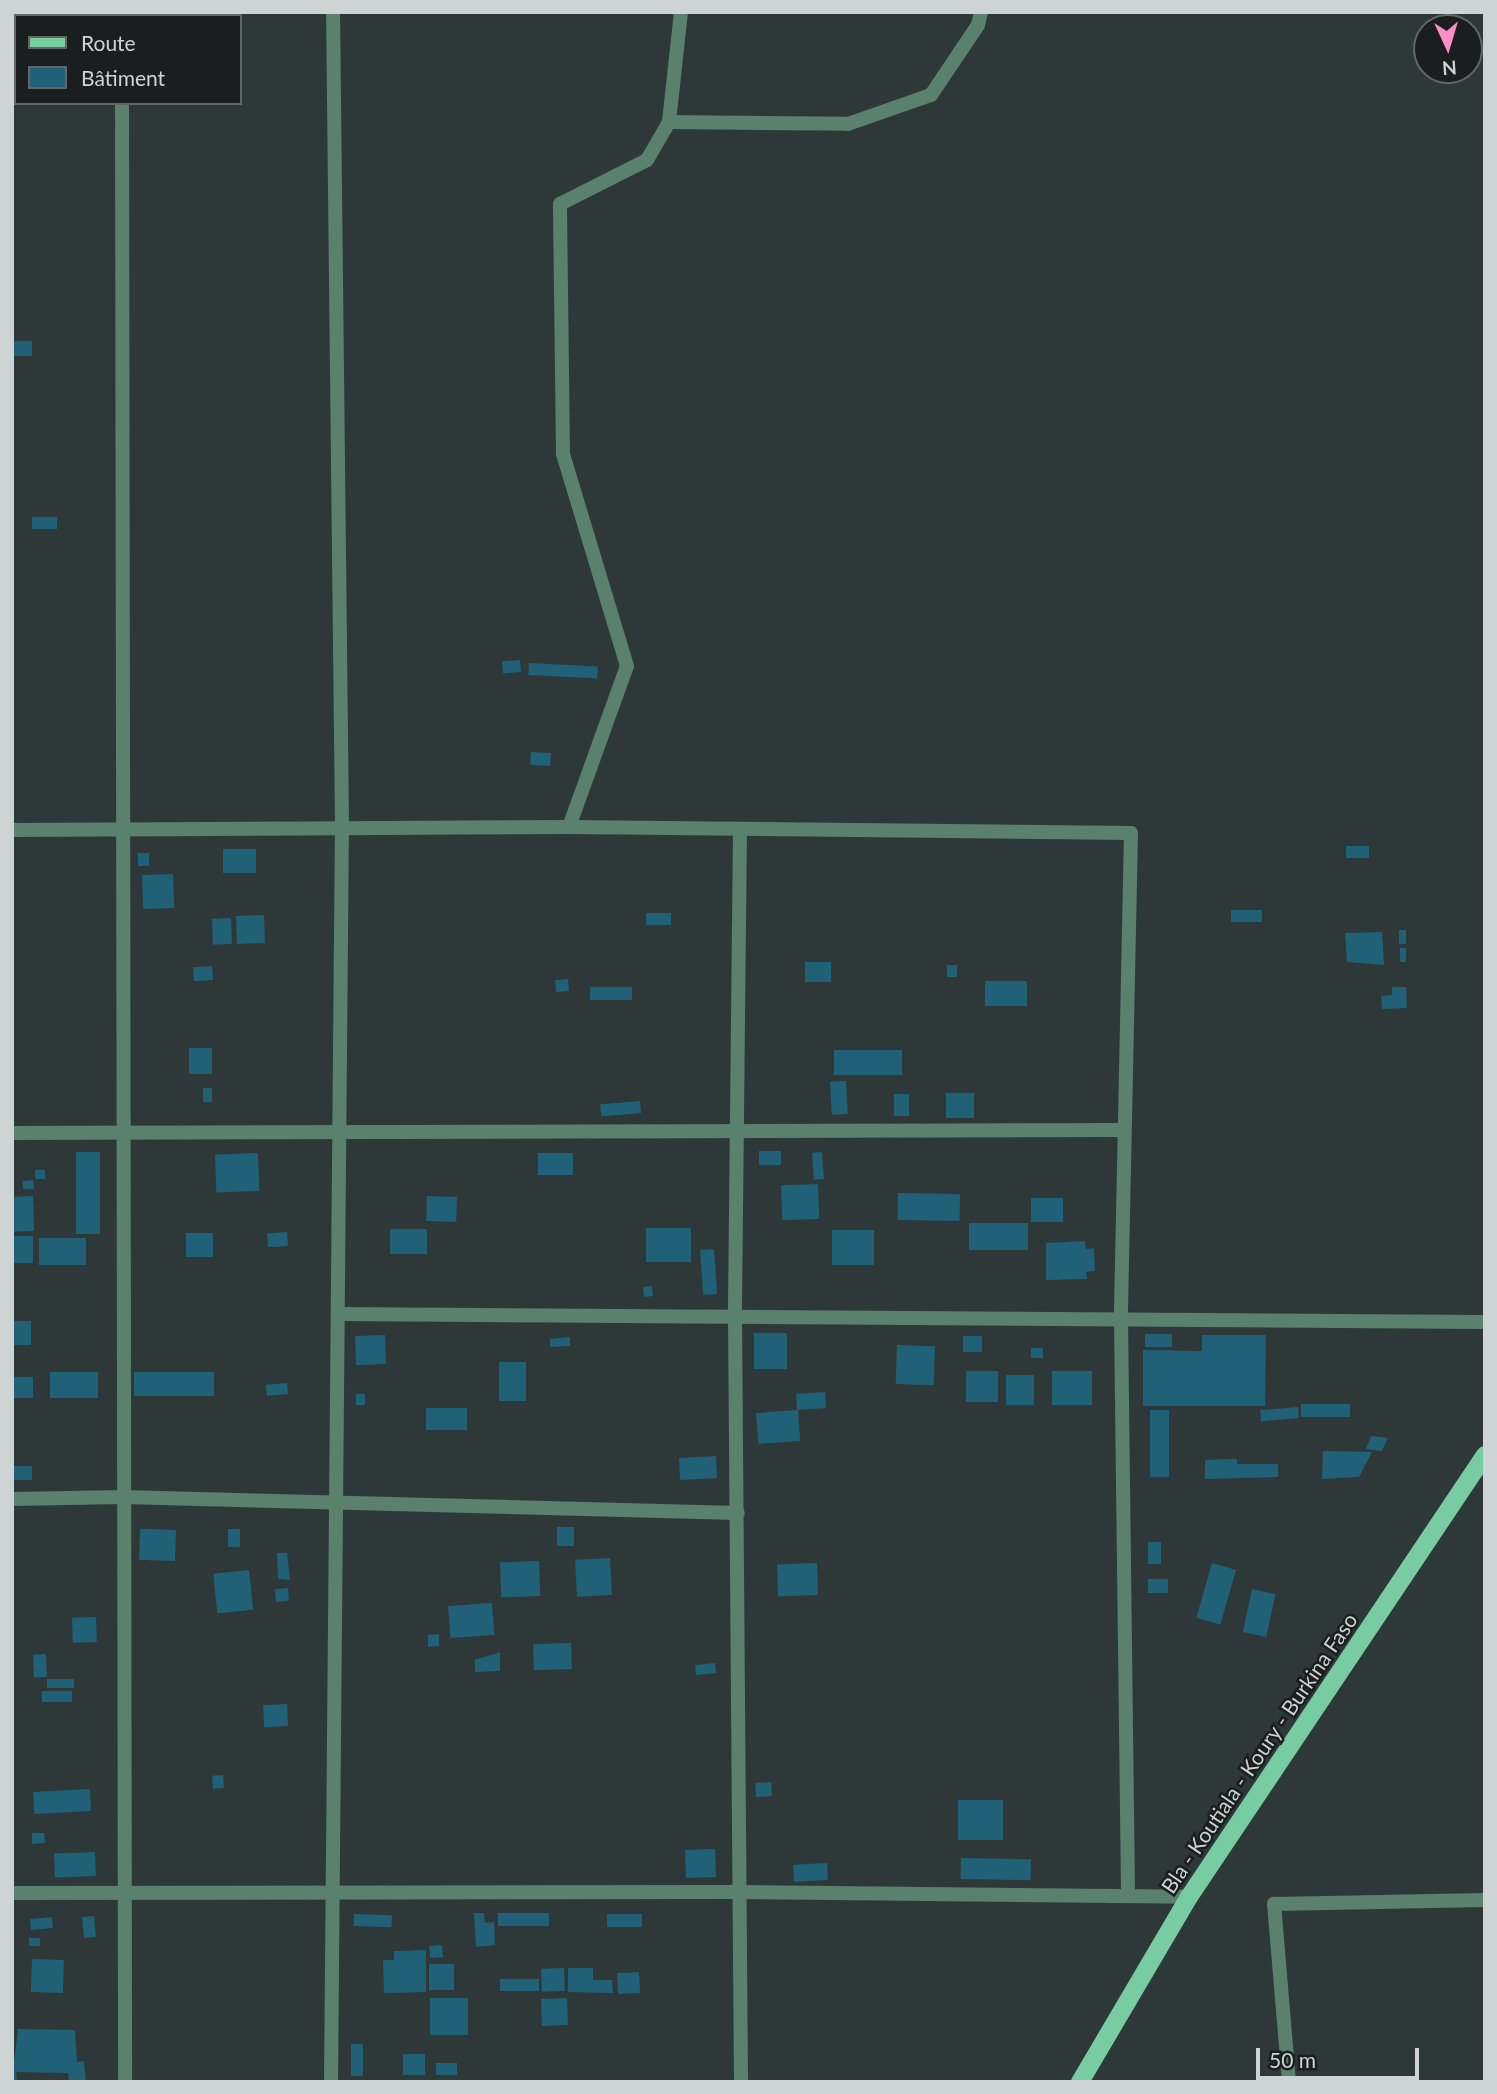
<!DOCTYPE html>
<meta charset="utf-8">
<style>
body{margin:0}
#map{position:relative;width:1497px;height:2094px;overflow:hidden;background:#2e3838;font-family:Lato,sans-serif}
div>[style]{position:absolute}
.building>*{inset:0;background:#206177;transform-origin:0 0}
.minor>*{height:14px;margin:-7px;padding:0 7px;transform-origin:7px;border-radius:7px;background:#5a816d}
.primary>*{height:18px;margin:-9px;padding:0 9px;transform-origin:9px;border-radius:9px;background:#77cca2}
span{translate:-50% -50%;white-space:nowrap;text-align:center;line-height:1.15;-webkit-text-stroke:5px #1a1e1e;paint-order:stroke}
.street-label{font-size:21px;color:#ced4d3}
.frame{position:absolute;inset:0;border:14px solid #ced4d3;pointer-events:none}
.legend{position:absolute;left:14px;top:14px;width:228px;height:91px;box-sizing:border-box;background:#1a1e1e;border:2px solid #626766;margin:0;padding:9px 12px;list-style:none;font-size:21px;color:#ced4d3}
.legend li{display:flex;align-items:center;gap:14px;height:35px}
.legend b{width:35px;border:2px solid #626766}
.north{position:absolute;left:1413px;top:14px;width:70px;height:70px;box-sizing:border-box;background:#1a1e1e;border:2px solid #626766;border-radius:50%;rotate:176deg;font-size:19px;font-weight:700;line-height:28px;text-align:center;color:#ced4d3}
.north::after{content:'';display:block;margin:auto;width:24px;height:32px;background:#fa8fc6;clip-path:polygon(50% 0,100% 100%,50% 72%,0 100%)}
.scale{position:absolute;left:1256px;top:2048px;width:163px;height:32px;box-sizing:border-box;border:4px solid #ced4d3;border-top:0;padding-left:9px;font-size:21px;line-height:24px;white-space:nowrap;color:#ced4d3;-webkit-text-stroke:5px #1a1e1e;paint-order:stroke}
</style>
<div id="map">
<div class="building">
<i style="left:32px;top:341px;width:15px;height:20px;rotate:90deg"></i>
<i style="left:32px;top:517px;width:25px;height:12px"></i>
<i style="left:520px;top:660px;width:12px;height:18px;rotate:85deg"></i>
<i style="left:529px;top:663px;width:69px;height:12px;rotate:3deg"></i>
<i style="left:531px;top:752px;width:20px;height:13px;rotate:3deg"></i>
<i style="left:1369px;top:846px;width:12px;height:23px;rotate:90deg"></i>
<i style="left:223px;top:849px;width:33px;height:24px"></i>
<i style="left:138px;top:853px;width:11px;height:13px"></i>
<i style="left:173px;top:874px;width:34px;height:31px;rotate:88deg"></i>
<i style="left:1231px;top:910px;width:31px;height:12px"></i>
<i style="left:646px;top:913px;width:25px;height:12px"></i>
<i style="left:264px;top:915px;width:28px;height:28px;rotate:88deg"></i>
<i style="left:231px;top:918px;width:26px;height:19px;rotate:88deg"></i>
<i style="left:1399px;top:930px;width:7px;height:14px"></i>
<i style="clip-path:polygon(1382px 932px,1384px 965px,1347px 962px,1345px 933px)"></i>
<i style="left:1400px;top:948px;width:6px;height:14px"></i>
<i style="left:805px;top:962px;width:26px;height:20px"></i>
<i style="left:947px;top:965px;width:10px;height:12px"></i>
<i style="left:212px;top:966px;width:14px;height:19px;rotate:86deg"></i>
<i style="left:568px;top:979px;width:12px;height:13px;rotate:85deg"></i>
<i style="left:985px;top:981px;width:42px;height:25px"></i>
<i style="left:590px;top:987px;width:42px;height:13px"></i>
<i style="clip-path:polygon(1392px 987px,1406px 987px,1407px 1008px,1382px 1009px,1381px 996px,1392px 995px)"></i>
<i style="left:189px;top:1048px;width:23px;height:26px"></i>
<i style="left:834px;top:1050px;width:68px;height:25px"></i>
<i style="left:846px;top:1081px;width:33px;height:16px;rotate:87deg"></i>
<i style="left:203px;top:1088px;width:9px;height:14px"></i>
<i style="left:946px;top:1093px;width:28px;height:25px"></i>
<i style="left:894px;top:1094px;width:15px;height:22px"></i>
<i style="left:640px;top:1101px;width:12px;height:40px;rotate:85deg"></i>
<i style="left:781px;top:1151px;width:14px;height:22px;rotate:90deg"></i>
<i style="left:76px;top:1152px;width:24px;height:82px"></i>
<i style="left:822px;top:1152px;width:27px;height:10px;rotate:86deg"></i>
<i style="left:258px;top:1153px;width:38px;height:43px;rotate:88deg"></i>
<i style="left:538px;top:1153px;width:35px;height:22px"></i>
<i style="left:35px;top:1170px;width:10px;height:9px"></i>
<i style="clip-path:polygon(33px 1180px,34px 1189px,23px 1189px,23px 1181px)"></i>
<i style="left:818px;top:1184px;width:35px;height:37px;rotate:88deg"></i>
<i style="left:898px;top:1193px;width:62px;height:27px;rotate:1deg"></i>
<i style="left:33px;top:1196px;width:35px;height:21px;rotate:88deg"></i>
<i style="left:427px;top:1196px;width:30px;height:25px;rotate:2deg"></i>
<i style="left:1031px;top:1198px;width:32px;height:24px"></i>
<i style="left:1028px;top:1223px;width:27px;height:59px;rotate:90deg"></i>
<i style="left:646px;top:1228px;width:45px;height:34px"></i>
<i style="left:427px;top:1229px;width:25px;height:37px;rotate:90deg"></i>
<i style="left:832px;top:1230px;width:42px;height:35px"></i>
<i style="left:287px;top:1232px;width:14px;height:20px;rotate:86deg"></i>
<i style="left:213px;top:1233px;width:24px;height:27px;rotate:90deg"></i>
<i style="left:12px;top:1236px;width:21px;height:27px"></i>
<i style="left:39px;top:1238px;width:47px;height:27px"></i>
<i style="clip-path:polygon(1085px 1241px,1086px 1249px,1094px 1248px,1095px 1271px,1086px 1272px,1087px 1279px,1046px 1280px,1046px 1243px)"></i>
<i style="left:714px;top:1249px;width:45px;height:14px;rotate:86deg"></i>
<i style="left:652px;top:1286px;width:10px;height:9px;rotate:84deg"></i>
<i style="left:12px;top:1321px;width:19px;height:24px"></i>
<i style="left:754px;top:1333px;width:33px;height:36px"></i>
<i style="left:1145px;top:1334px;width:27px;height:13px"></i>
<i style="left:385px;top:1335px;width:29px;height:30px;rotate:88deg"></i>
<i style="clip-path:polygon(1202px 1335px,1266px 1335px,1265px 1406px,1143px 1406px,1143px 1350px,1202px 1351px)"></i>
<i style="left:963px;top:1336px;width:19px;height:16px"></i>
<i style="clip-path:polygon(570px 1337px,570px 1346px,550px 1347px,550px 1339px)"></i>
<i style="left:897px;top:1345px;width:38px;height:39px;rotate:2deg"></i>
<i style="left:1043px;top:1348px;width:10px;height:12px;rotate:90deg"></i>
<i style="left:499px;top:1362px;width:27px;height:39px"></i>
<i style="left:966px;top:1371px;width:32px;height:31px"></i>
<i style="left:1092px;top:1371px;width:34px;height:40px;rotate:90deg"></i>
<i style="left:50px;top:1372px;width:48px;height:26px"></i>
<i style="left:214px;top:1372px;width:24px;height:80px;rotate:90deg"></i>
<i style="left:1006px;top:1375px;width:28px;height:30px"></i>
<i style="left:12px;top:1377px;width:21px;height:21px"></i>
<i style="left:287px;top:1383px;width:11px;height:21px;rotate:85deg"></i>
<i style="left:825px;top:1392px;width:16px;height:29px;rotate:86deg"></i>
<i style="left:356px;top:1394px;width:9px;height:11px"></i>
<i style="left:1350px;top:1404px;width:13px;height:49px;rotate:90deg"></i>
<i style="left:1298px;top:1407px;width:11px;height:38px;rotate:85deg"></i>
<i style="left:426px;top:1408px;width:41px;height:22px"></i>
<i style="left:798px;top:1410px;width:31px;height:42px;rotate:86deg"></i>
<i style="left:1150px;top:1410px;width:19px;height:67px"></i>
<i style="clip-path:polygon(1371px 1436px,1388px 1438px,1382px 1451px,1366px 1449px)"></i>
<i style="clip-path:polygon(1323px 1451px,1372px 1452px,1359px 1477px,1322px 1479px)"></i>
<i style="left:716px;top:1456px;width:22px;height:37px;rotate:87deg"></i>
<i style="clip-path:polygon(1237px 1459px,1237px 1464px,1278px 1464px,1278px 1477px,1205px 1479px,1205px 1460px)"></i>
<i style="left:12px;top:1466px;width:20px;height:14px"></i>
<i style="left:557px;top:1527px;width:17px;height:19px"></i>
<i style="left:228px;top:1529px;width:12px;height:18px"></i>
<i style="left:176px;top:1530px;width:31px;height:36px;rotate:92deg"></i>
<i style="left:1148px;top:1542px;width:13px;height:22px"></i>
<i style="clip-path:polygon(277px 1553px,287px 1553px,290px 1580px,278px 1579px)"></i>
<i style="left:610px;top:1558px;width:37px;height:35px;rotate:87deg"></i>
<i style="left:539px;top:1561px;width:35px;height:39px;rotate:88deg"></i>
<i style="left:817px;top:1563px;width:32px;height:40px;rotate:88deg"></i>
<i style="left:1212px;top:1563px;width:25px;height:57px;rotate:16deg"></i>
<i style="left:249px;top:1570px;width:40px;height:36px;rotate:84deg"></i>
<i style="left:1168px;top:1579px;width:14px;height:20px;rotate:90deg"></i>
<i style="left:288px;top:1588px;width:13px;height:13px;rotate:86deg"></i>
<i style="left:1252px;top:1589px;width:24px;height:44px;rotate:12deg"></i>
<i style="left:492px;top:1603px;width:32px;height:44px;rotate:86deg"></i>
<i style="left:96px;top:1617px;width:25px;height:24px;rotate:88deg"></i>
<i style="clip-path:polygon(439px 1634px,439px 1646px,428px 1647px,428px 1635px)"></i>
<i style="left:571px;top:1643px;width:26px;height:38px;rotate:88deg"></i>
<i style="clip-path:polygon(500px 1652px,500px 1671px,475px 1672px,475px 1660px)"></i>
<i style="left:46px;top:1654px;width:23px;height:13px;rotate:88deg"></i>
<i style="left:715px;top:1663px;width:10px;height:20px;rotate:84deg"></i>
<i style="left:74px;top:1679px;width:9px;height:27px;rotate:90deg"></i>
<i style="left:72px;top:1691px;width:11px;height:30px;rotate:90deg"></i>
<i style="left:287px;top:1704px;width:22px;height:24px;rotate:87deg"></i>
<i style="left:223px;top:1775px;width:13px;height:11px;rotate:86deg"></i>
<i style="left:771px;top:1782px;width:14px;height:16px;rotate:86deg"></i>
<i style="left:90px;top:1789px;width:22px;height:57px;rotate:87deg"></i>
<i style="left:958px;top:1800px;width:45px;height:40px"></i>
<i style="clip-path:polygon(32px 1833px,44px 1833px,45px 1843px,32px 1844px)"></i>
<i style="left:715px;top:1849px;width:28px;height:30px;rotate:88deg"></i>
<i style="left:95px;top:1852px;width:24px;height:41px;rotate:88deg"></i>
<i style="left:961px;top:1858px;width:70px;height:21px;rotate:1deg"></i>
<i style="left:827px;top:1863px;width:17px;height:34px;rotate:87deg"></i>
<i style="clip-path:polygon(474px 1913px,484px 1913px,485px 1923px,494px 1922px,495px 1945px,476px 1947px)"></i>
<i style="left:549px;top:1913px;width:13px;height:51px;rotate:90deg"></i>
<i style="left:354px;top:1914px;width:38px;height:12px;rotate:2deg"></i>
<i style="left:607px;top:1914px;width:35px;height:13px"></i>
<i style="left:94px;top:1916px;width:21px;height:12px;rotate:85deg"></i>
<i style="left:52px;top:1917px;width:11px;height:22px;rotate:85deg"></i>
<i style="left:29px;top:1938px;width:11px;height:8px"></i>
<i style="left:442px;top:1945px;width:12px;height:13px;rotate:85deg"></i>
<i style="clip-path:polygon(426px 1950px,426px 1992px,384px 1993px,383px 1960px,394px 1960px,394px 1951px)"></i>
<i style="left:32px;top:1959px;width:32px;height:33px;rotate:2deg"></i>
<i style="left:429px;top:1964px;width:25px;height:26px"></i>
<i style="left:564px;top:1968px;width:23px;height:23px;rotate:88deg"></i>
<i style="clip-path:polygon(568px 1968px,593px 1968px,593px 1980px,612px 1980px,613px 1993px,568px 1992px)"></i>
<i style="left:639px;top:1972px;width:21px;height:22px;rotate:87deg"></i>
<i style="left:500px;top:1979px;width:39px;height:12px"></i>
<i style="left:430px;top:1998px;width:38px;height:37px"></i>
<i style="left:567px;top:1998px;width:27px;height:26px;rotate:88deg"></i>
<i style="clip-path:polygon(18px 2029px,75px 2030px,77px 2062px,84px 2061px,86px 2082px,69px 2082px,68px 2073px,16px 2072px,17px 2080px,12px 2080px)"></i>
<i style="left:351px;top:2044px;width:12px;height:32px"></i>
<i style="left:403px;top:2054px;width:22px;height:21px"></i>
<i style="left:457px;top:2063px;width:12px;height:21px;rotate:90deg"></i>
</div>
<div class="minor">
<i style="left:123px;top:16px;width:4px;rotate:-90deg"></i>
<i style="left:122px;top:103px;width:1979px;rotate:89.91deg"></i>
<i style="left:669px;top:122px;width:179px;rotate:0.6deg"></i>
<i style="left:848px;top:124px;width:88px;rotate:-19.3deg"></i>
<i style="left:931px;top:95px;width:84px;rotate:-56.1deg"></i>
<i style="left:978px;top:25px;width:13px;rotate:-77deg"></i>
<i style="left:569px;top:827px;width:171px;rotate:-70.2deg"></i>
<i style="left:627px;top:666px;width:221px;rotate:-106.8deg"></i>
<i style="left:563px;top:454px;width:250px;rotate:-90.7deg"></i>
<i style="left:560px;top:204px;width:97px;rotate:-26.8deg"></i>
<i style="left:647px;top:160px;width:44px;rotate:-59.9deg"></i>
<i style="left:669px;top:122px;width:111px;rotate:-83.8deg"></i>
<i style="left:740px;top:829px;width:488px;rotate:90.6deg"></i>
<i style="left:735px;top:1317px;width:765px;rotate:89.55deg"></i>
<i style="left:12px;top:830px;width:557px;rotate:-0.31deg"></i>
<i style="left:569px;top:827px;width:562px;rotate:0.61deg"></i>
<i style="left:1131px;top:833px;width:486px;rotate:91.2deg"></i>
<i style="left:1121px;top:1319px;width:577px;rotate:89.3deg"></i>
<i style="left:12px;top:1133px;width:1112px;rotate:-0.15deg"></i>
<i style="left:338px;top:1314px;width:1143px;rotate:0.4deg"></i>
<i style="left:12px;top:1499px;width:111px;rotate:-1deg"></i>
<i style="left:123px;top:1497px;width:615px;rotate:1.49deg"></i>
<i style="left:12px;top:1893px;width:728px;rotate:-0.08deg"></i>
<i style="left:740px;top:1892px;width:449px;rotate:0.6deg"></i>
<i style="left:331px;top:2082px;width:1256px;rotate:-89.5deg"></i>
<i style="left:342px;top:826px;width:814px;rotate:-90.63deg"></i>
<i style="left:1289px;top:2082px;width:179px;rotate:-94.8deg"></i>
<i style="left:1274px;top:1904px;width:211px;rotate:-1.1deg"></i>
</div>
<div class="primary">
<i style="left:1080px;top:2082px;width:215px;rotate:-59.5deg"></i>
<i style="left:1189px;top:1897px;width:532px;rotate:-56.19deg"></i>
</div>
<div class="street-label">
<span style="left:1259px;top:1753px;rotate:-56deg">Bla - Koutiala - Koury - Burkina Faso</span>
</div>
<div class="frame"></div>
<ul class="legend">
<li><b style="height:9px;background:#77cca2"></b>Route</li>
<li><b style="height:19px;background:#206177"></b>Bâtiment</li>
</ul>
<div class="north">N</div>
<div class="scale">50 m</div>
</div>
